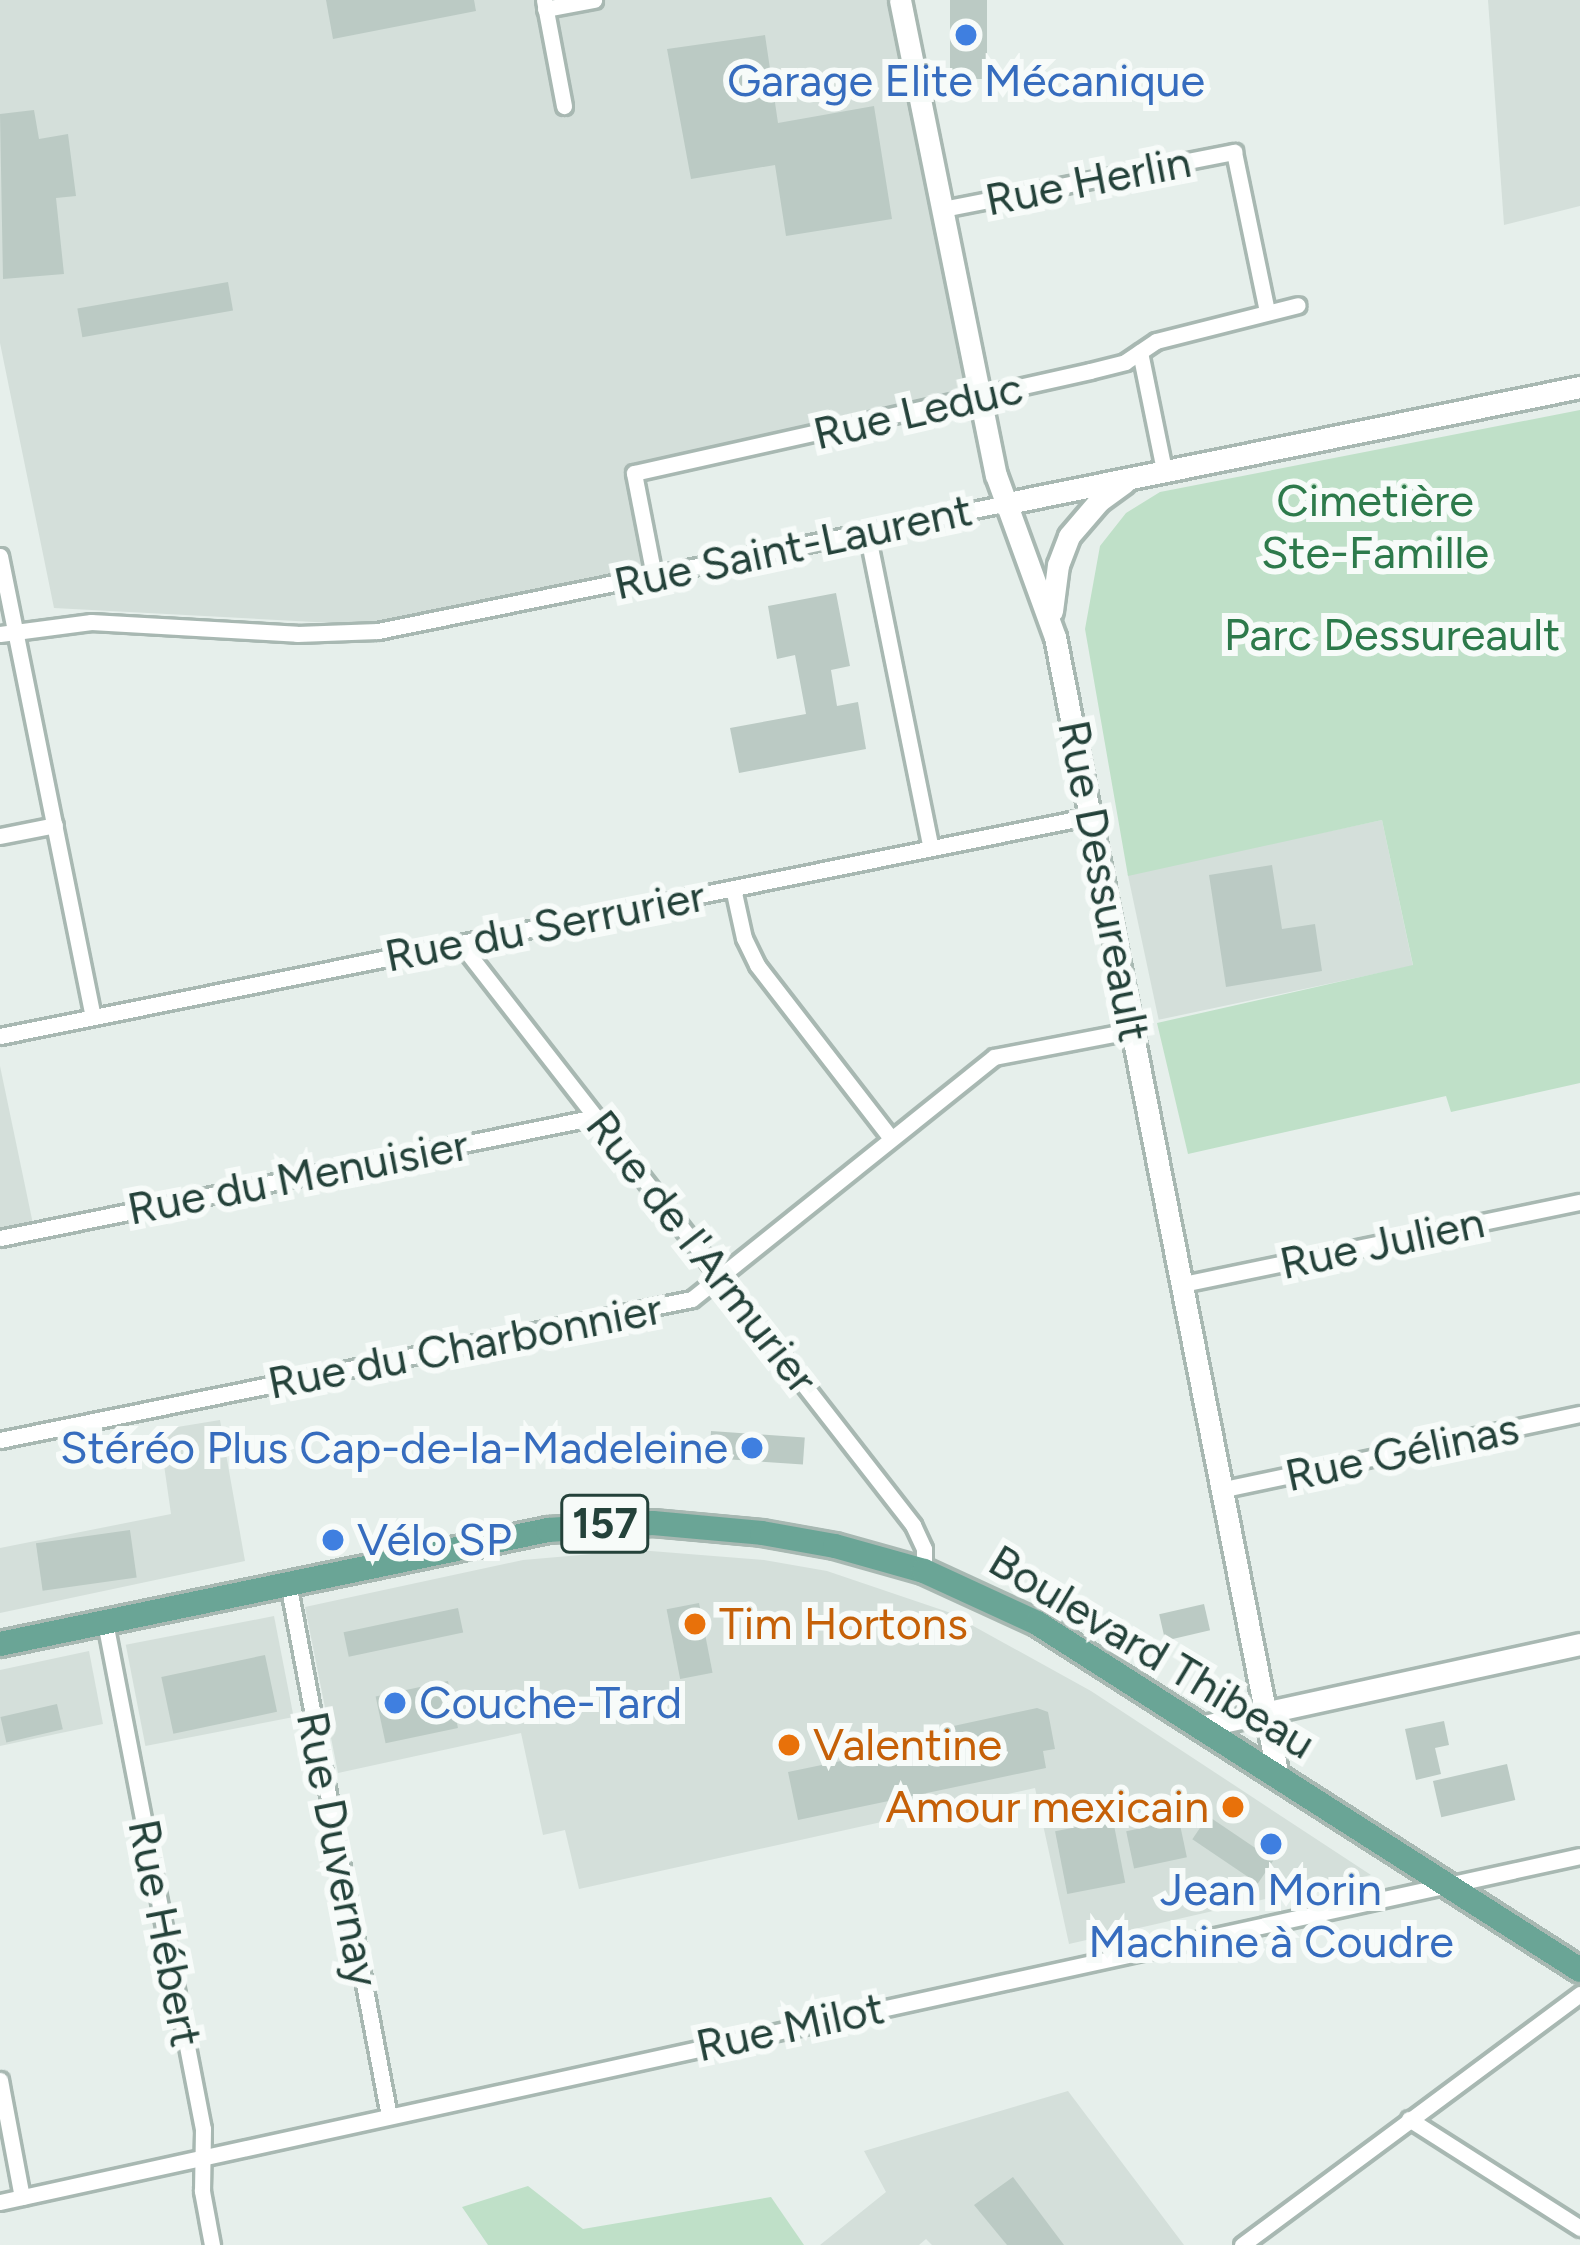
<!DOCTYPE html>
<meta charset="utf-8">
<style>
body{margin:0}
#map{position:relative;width:1580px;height:2245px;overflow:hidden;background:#e6efeb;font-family:Figtree,sans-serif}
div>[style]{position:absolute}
.built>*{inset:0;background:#d4dfda;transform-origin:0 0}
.green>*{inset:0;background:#bfe0c8}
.building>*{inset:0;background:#bbcac4;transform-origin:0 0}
.roads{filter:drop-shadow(3px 0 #a8b8b2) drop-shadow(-3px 0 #a8b8b2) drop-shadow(0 3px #a8b8b2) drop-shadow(0 -3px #a8b8b2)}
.street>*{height:15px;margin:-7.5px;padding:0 7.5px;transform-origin:7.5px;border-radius:7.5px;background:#fff}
.secondary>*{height:21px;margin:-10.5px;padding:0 10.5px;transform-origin:10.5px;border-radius:10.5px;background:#fff}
.primary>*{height:24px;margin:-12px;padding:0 12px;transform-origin:12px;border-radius:12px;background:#6aa596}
.dots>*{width:33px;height:33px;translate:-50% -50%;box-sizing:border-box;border:6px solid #f7fbf9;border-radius:50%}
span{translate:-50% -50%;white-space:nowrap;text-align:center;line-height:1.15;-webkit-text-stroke:12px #f7fbf9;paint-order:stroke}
.shield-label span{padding:3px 9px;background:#f7fbf9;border:3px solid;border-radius:9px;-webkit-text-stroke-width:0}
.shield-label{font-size:42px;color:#24423a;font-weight:700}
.shop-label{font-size:45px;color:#366cbe}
.right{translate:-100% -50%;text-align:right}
.left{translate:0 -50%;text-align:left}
.street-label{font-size:45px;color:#24423a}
.park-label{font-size:45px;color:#2d7a4b}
.food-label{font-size:45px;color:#c56008}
</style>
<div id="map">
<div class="built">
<i style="clip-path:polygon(0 0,907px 0,987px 393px,626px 468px,646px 566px,370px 625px,54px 608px,0 343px)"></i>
<i style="clip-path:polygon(1488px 0,1580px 0,1580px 206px,1504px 225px)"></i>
<i style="left:1382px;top:820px;width:149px;height:260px;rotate:78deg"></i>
<i style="clip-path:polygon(0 1066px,33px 1224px,0 1230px)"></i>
<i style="clip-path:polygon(220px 1420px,245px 1561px,0 1613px,0 1548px,171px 1514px,159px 1430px)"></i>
<i style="clip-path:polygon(638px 1550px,764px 1560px,827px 1571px,948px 1612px,1091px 1691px,1371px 1875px,1069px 1944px,1035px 1788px,579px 1889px,565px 1830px,543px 1835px,521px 1733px,338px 1773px,305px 1607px,523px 1560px)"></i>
<i style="left:274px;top:1616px;width:103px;height:151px;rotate:79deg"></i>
<i style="clip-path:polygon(89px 1651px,103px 1724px,0 1746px,0 1670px)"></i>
<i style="clip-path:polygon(1068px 2091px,1184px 2245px,932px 2245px,926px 2239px,919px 2245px,820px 2245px,886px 2192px,864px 2151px)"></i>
</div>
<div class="green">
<i style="clip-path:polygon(1580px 410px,1580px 1083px,1451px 1112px,1446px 1096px,1188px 1154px,1157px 1023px,1413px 965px,1382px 820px,1128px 876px,1085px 629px,1100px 546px,1126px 513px,1160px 492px)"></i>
<i style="clip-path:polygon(528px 2186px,583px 2229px,771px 2197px,804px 2245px,488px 2245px,462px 2207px)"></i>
</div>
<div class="building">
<i style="clip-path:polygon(326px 0,474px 0,476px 11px,333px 39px)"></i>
<i style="left:950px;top:0;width:37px;height:79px"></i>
<i style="clip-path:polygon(765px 35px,778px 123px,874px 106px,892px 219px,786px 236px,775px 165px,691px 179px,667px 49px)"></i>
<i style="clip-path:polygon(34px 110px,39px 139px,68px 134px,76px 196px,56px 198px,64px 274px,3px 279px,0 114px)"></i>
<i style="left:228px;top:282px;width:29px;height:153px;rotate:80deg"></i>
<i style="clip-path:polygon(836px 593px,850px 666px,831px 670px,837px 706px,858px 702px,866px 749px,739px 773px,730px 728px,806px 714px,795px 655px,777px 659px,768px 606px)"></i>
<i style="clip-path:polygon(1272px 865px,1282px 929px,1315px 924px,1322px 971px,1226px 987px,1209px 875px)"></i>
<i style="left:711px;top:1431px;width:94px;height:27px;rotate:4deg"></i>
<i style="left:130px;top:1530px;width:48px;height:95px;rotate:82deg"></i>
<i style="left:699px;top:1603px;width:71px;height:33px;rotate:79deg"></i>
<i style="left:1204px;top:1604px;width:27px;height:46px;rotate:77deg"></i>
<i style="left:458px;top:1608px;width:25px;height:117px;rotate:78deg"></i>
<i style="left:265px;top:1655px;width:58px;height:106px;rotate:78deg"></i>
<i style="left:448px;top:1681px;width:48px;height:74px;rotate:78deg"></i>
<i style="left:57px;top:1704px;width:26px;height:58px;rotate:77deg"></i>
<i style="clip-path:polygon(1037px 1708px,1048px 1712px,1055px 1749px,1043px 1751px,1046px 1768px,798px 1820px,788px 1772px,937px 1741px,935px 1730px)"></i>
<i style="clip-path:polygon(1444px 1721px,1449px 1745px,1435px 1748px,1441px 1774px,1416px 1780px,1405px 1729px)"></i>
<i style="left:1507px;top:1764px;width:37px;height:76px;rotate:77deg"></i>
<i style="left:1208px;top:1816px;width:79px;height:28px;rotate:34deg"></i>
<i style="left:1113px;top:1820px;width:64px;height:59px;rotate:79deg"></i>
<i style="left:1179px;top:1820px;width:38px;height:54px;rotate:78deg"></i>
<i style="clip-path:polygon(1013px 2177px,1064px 2245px,1007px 2245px,974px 2205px)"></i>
</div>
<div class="roads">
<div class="street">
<i style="left:544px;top:0;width:108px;rotate:79.3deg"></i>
<i style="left:545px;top:9px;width:50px;rotate:-10.4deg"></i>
<i style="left:943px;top:209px;width:297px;rotate:-11.1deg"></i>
<i style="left:1234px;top:152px;width:163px;rotate:78.3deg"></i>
<i style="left:1140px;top:352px;width:120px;rotate:78.5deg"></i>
<i style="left:867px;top:532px;width:322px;rotate:78.6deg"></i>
<i style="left:0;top:556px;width:470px;rotate:78.6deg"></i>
<i style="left:654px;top:576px;width:105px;rotate:-101deg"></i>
<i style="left:634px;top:473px;width:467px;rotate:-12.6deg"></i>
<i style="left:1090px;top:371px;width:36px;rotate:-14deg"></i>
<i style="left:1125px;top:362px;width:37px;rotate:-34deg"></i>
<i style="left:1156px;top:341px;width:146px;rotate:-14.2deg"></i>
<i style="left:0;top:634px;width:92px;rotate:-7.5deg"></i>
<i style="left:91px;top:622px;width:206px;rotate:3.3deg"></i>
<i style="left:297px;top:634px;width:81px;rotate:-2.1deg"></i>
<i style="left:378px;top:631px;width:638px;rotate:-11.49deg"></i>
<i style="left:0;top:836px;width:56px;rotate:-11.3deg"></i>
<i style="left:733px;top:888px;width:51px;rotate:77.6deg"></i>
<i style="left:744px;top:938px;width:30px;rotate:64deg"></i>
<i style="left:757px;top:965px;width:217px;rotate:52.3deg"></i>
<i style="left:460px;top:943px;width:738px;rotate:52.1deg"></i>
<i style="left:913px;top:1525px;width:26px;rotate:65deg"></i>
<i style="left:924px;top:1549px;width:22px;rotate:90deg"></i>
<i style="left:0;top:1036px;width:1113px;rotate:-11.4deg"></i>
<i style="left:0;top:1238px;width:608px;rotate:-11.48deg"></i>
<i style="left:1183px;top:1284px;width:405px;rotate:-11.7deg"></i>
<i style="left:0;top:1440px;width:706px;rotate:-11.52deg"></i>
<i style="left:692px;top:1299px;width:387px;rotate:-38.7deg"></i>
<i style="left:994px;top:1057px;width:143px;rotate:-10.9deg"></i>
<i style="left:1224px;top:1489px;width:364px;rotate:-11.9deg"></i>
<i style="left:288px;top:1583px;width:542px;rotate:79.27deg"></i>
<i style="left:105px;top:1622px;width:516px;rotate:79.06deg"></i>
<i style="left:203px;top:2129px;width:62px;rotate:90.9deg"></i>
<i style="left:202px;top:2191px;width:55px;rotate:79.5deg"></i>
<i style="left:0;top:2080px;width:119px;rotate:79.4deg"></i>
<i style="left:1409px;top:2119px;width:203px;rotate:32.5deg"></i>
<i style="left:0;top:2202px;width:1617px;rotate:-12.35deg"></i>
<i style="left:1242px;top:2245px;width:421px;rotate:-36.6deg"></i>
</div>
<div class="secondary">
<i style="left:900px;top:0;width:485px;rotate:78.6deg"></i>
<i style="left:996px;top:475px;width:172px;rotate:70deg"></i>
<i style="left:1055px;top:637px;width:1157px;rotate:78.93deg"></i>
<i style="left:1003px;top:504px;width:589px;rotate:-11.46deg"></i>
<i style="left:1052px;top:611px;width:46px;rotate:-82.6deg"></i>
<i style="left:1058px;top:565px;width:31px;rotate:-69deg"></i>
<i style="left:1069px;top:536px;width:46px;rotate:-49.4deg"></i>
<i style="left:1099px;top:501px;width:31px;rotate:-36deg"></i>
<i style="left:1204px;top:1726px;width:385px;rotate:-12.3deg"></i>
</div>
<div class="primary">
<i style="left:0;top:1644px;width:560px;rotate:-11.75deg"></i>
<i style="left:548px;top:1530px;width:105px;rotate:-3.8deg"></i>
<i style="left:653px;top:1523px;width:109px;rotate:5.2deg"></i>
<i style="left:762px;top:1533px;width:74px;rotate:10.1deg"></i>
<i style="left:835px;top:1546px;width:92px;rotate:15.7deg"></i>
<i style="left:924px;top:1571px;width:124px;rotate:24.7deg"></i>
<i style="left:1037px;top:1623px;width:644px;rotate:32.58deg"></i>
</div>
</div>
<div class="dots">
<i style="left:966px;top:35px;background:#3f7fe0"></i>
<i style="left:752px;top:1448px;background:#3f7fe0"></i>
<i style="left:333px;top:1540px;background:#3f7fe0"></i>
<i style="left:695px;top:1624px;background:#e8710a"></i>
<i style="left:395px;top:1703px;background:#3f7fe0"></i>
<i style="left:789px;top:1745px;background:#e8710a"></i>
<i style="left:1233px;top:1807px;background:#e8710a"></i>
<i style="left:1271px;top:1844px;background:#3f7fe0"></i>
</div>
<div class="shield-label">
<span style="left:605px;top:1524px">157</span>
</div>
<div class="shop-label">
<span style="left:966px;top:81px">Garage Elite Mécanique</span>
<span class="right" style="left:728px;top:1448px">Stéréo Plus Cap-de-la-Madeleine</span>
<span class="left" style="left:357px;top:1540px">Vélo SP</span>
<span class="left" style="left:419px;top:1703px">Couche-Tard</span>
<span style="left:1271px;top:1916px">Jean Morin<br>Machine à Coudre</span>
</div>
<div class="street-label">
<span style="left:1088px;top:181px;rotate:-11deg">Rue Herlin</span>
<span style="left:918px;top:411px;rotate:-13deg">Rue Leduc</span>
<span style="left:793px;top:547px;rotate:-12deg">Rue Saint-Laurent</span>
<span style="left:1104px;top:881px;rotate:79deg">Rue Dessureault</span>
<span style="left:545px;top:926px;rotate:-11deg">Rue du Serrurier</span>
<span style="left:298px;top:1177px;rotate:-11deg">Rue du Menuisier</span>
<span style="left:1382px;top:1243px;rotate:-12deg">Rue Julien</span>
<span style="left:702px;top:1252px;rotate:52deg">Rue de l'Armurier</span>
<span style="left:465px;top:1346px;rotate:-11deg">Rue du Charbonnier</span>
<span style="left:1402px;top:1452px;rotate:-12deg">Rue Gélinas</span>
<span style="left:1152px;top:1652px;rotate:31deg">Boulevard Thibeau</span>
<span style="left:338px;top:1849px;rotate:79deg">Rue Duvernay</span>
<span style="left:165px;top:1933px;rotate:79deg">Rue Hébert</span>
<span style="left:790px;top:2027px;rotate:-12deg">Rue Milot</span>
</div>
<div class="park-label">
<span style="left:1375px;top:527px">Cimetière<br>Ste-Famille</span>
<span style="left:1392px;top:635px">Parc Dessureault</span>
</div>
<div class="food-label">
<span class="left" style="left:719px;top:1624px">Tim Hortons</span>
<span class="left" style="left:813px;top:1745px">Valentine</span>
<span class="right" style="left:1209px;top:1807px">Amour mexicain</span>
</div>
</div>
